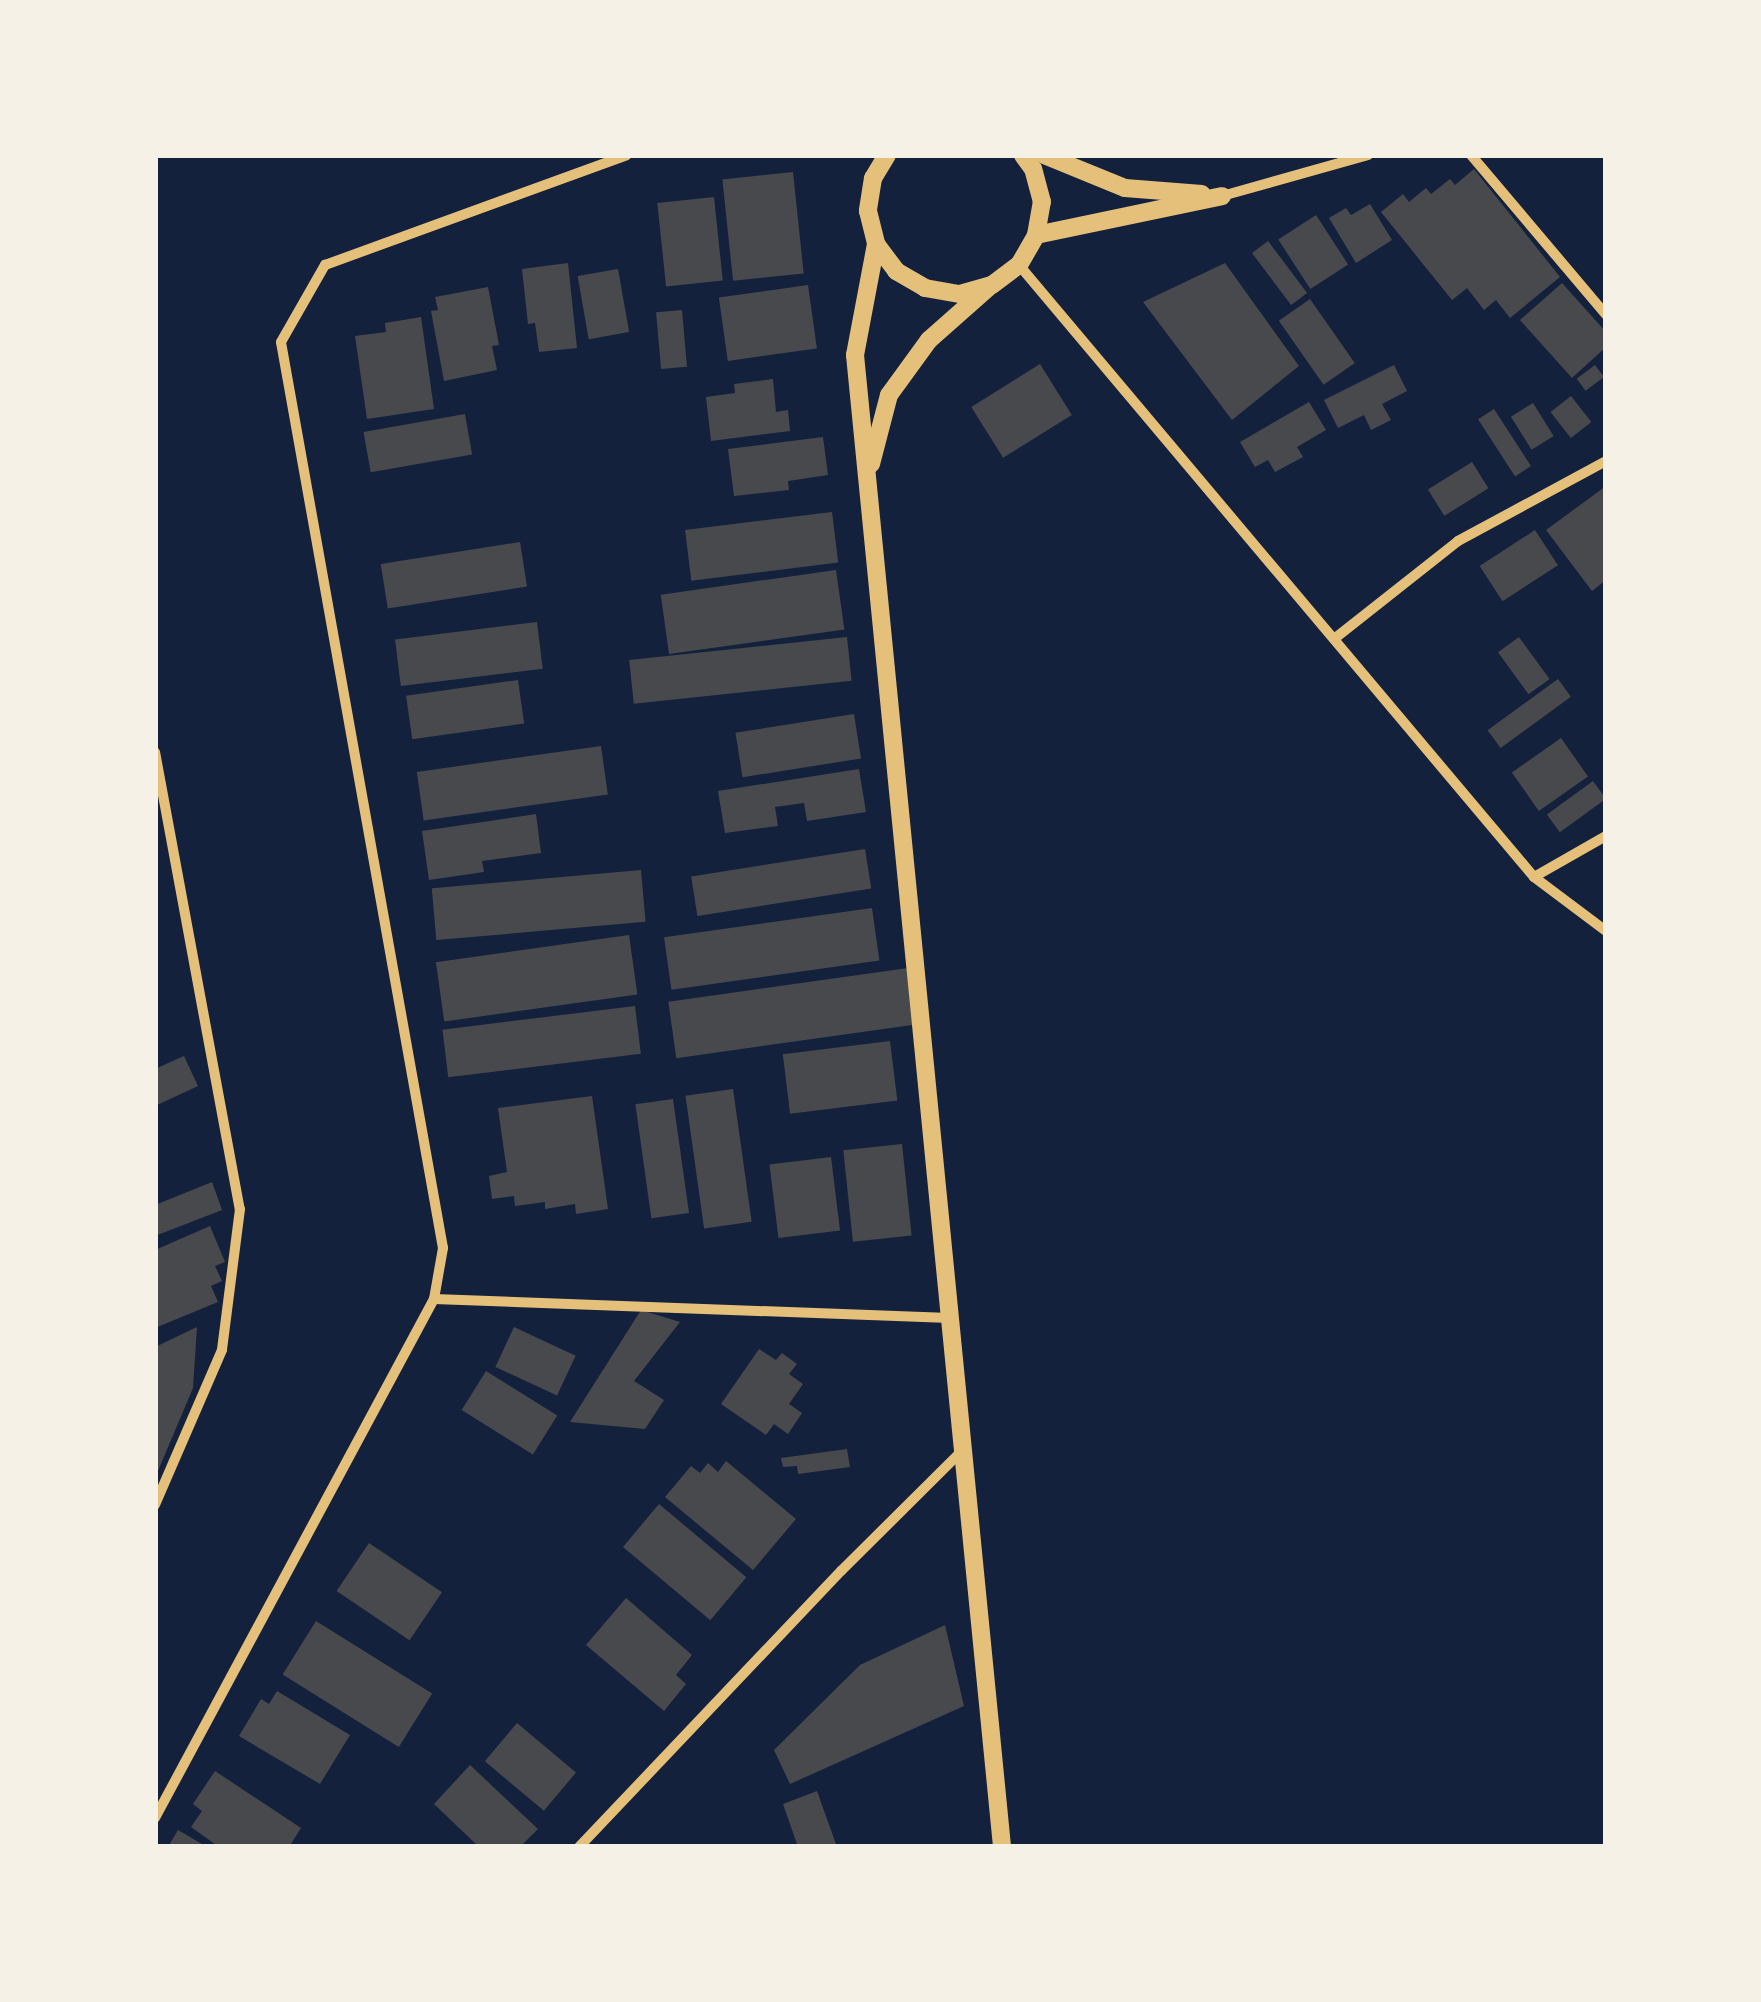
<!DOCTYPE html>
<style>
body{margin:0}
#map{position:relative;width:1761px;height:2002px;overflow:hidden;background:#14213d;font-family:"DejaVu Sans",sans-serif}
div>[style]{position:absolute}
.building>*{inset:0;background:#48494c;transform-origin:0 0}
.minor>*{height:10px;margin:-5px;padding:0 5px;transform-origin:5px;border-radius:5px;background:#e5c07b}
.tertiary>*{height:18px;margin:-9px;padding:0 9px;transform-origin:9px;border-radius:9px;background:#e5c07b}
span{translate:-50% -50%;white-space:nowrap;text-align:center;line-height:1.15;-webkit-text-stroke:8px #f6f1e7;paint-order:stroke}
.frame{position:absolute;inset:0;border:158px solid #f6f1e7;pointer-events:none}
</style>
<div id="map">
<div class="building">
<i style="clip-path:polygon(1474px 169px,1560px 277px,1510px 318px,1496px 300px,1484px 310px,1467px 288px,1452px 300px,1381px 212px,1403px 194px,1409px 202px,1426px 188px,1431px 194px,1450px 179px,1455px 185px)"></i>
<i style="left:793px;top:172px;width:102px;height:71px;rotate:84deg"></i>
<i style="left:714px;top:197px;width:84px;height:57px;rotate:84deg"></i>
<i style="clip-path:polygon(1370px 204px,1392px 240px,1356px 263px,1329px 218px,1346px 208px,1351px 215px)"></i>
<i style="left:1316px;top:215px;width:59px;height:45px;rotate:57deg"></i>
<i style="left:1268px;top:241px;width:65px;height:20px;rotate:53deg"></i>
<i style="clip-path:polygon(568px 263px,577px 348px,539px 352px,535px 323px,528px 324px,522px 269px)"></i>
<i style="clip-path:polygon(1225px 263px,1299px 366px,1232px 420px,1143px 302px)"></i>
<i style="left:618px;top:269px;width:64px;height:41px;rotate:80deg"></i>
<i style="clip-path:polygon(1562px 283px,1606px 332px,1606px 347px,1572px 378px,1520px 320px)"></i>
<i style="left:808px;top:285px;width:64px;height:90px;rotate:82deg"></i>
<i style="clip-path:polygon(488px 287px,499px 345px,492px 346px,497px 370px,444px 381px,431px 311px,438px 310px,435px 297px)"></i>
<i style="left:1310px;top:299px;width:78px;height:38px;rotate:55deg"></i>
<i style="left:682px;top:310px;width:57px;height:26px;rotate:85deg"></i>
<i style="clip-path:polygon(421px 317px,434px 409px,367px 419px,355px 336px,386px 332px,385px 323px)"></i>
<i style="left:1040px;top:364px;width:60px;height:81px;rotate:58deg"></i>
<i style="clip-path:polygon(1394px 365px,1407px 391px,1382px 404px,1391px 420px,1371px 430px,1364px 415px,1338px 428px,1324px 400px)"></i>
<i style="left:1595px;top:365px;width:15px;height:23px;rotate:53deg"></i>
<i style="clip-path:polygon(773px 379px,776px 412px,788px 410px,790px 431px,711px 441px,706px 397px,735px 393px,734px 384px)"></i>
<i style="left:1571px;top:396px;width:33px;height:26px;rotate:52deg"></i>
<i style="clip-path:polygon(1309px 402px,1326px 430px,1297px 447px,1303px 457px,1275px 472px,1268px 460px,1255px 467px,1240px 442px)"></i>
<i style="left:1533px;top:403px;width:39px;height:26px;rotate:58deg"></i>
<i style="left:1494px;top:409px;width:68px;height:19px;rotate:57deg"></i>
<i style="left:465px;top:414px;width:41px;height:103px;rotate:80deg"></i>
<i style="clip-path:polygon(823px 437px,828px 475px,788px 481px,789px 490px,734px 496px,728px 449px)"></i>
<i style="left:1472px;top:462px;width:31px;height:52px;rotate:58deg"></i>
<i style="clip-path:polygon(1606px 486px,1606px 580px,1592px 591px,1546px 530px)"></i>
<i style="left:832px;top:512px;width:51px;height:148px;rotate:83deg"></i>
<i style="left:1535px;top:530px;width:42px;height:66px;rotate:57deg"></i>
<i style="left:520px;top:542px;width:45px;height:141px;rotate:81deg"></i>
<i style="left:836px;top:570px;width:60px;height:177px;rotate:82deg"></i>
<i style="left:537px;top:622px;width:47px;height:143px;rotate:83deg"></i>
<i style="left:847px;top:637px;width:44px;height:219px;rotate:84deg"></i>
<i style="left:1519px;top:637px;width:52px;height:26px;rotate:54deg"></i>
<i style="left:1558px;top:679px;width:22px;height:87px;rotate:54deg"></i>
<i style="left:518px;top:680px;width:44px;height:113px;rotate:82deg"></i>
<i style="left:854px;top:714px;width:45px;height:120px;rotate:81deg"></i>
<i style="left:1561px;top:738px;width:47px;height:60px;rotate:55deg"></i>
<i style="left:601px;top:746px;width:49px;height:186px;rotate:82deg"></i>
<i style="clip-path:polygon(859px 769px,866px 812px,807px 821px,804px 803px,775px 807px,778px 826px,725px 833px,718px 791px)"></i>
<i style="left:1593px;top:781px;width:22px;height:57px;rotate:54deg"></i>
<i style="clip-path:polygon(536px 814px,541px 853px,482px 861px,484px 872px,429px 880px,422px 831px)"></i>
<i style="left:865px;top:849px;width:40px;height:176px;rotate:81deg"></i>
<i style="left:641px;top:870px;width:52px;height:210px;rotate:85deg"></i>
<i style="left:872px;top:908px;width:53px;height:210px;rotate:82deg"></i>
<i style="left:629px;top:935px;width:60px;height:195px;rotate:82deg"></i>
<i style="left:908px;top:968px;width:57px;height:242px;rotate:82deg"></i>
<i style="left:635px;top:1006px;width:48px;height:194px;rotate:83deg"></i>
<i style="left:890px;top:1041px;width:60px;height:108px;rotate:83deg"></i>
<i style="clip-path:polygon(184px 1056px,198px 1086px,155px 1106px,155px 1069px)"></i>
<i style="left:733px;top:1089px;width:134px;height:48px;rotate:82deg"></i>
<i style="clip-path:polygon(592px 1096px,608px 1209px,576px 1214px,575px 1204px,545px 1209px,545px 1202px,515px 1206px,514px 1196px,492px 1199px,489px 1176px,507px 1172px,498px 1108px)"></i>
<i style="left:673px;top:1099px;width:115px;height:38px;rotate:82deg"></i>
<i style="left:902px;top:1144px;width:92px;height:59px;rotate:84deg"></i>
<i style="left:831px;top:1157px;width:74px;height:62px;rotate:83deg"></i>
<i style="clip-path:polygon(212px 1182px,222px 1210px,155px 1236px,155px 1205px)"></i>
<i style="clip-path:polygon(210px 1226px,225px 1262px,215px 1266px,222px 1281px,211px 1286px,218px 1302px,155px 1328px,155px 1250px)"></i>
<i style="clip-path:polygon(641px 1310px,680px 1322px,634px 1381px,664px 1400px,645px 1429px,570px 1422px)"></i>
<i style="clip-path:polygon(197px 1327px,193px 1388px,155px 1478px,155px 1347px)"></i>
<i style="left:514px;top:1327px;width:68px;height:44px;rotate:25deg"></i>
<i style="clip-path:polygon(759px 1349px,776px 1360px,782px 1353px,797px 1364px,789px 1374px,803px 1384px,789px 1404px,802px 1413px,788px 1434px,774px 1424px,766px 1435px,721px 1404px)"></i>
<i style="left:486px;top:1371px;width:84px;height:46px;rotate:32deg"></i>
<i style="clip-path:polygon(847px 1449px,850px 1467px,798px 1474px,797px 1466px,783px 1467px,781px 1458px)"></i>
<i style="clip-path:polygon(726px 1461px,796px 1519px,753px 1570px,665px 1497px,691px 1466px,700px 1473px,708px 1463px,718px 1472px)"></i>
<i style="left:659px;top:1504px;width:114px;height:56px;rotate:40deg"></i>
<i style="left:369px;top:1543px;width:88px;height:58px;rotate:34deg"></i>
<i style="clip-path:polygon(626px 1598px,692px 1655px,676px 1675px,686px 1684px,664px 1711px,586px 1645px)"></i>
<i style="left:316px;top:1621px;width:137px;height:63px;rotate:32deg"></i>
<i style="clip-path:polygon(945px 1625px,964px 1706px,790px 1784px,774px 1750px,860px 1665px)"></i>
<i style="clip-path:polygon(277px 1691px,350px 1735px,320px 1784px,239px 1736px,261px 1699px,269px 1704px)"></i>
<i style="left:517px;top:1723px;width:77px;height:50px;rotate:40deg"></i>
<i style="clip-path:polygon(470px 1765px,538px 1829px,520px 1847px,479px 1847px,434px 1804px)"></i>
<i style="clip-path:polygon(215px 1771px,301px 1828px,289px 1847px,219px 1847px,191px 1827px,202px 1811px,193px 1804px)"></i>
<i style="clip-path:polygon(817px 1791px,837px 1847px,798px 1847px,783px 1804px)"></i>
<i style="clip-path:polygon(178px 1830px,207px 1847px,168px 1847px)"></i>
</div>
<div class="minor">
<i style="left:1471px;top:155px;width:209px;rotate:49.8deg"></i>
<i style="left:1222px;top:196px;width:152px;rotate:-15.7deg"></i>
<i style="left:1019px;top:265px;width:800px;rotate:49.92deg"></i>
<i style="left:1534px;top:877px;width:90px;rotate:36.9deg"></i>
<i style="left:1334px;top:639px;width:158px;rotate:-38.3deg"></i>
<i style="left:1458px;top:541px;width:168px;rotate:-28.4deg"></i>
<i style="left:155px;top:752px;width:465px;rotate:79.5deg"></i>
<i style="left:240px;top:1209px;width:142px;rotate:97.3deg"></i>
<i style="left:222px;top:1350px;width:169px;rotate:113.4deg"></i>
<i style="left:1534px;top:877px;width:83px;rotate:-29.7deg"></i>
<i style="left:434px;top:1299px;width:516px;rotate:2.11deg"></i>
<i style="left:155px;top:1818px;width:589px;rotate:-61.74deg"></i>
<i style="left:434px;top:1299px;width:52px;rotate:-80deg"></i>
<i style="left:443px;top:1248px;width:920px;rotate:-100.14deg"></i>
<i style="left:281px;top:342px;width:89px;rotate:-60.3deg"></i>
<i style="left:325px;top:265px;width:321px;rotate:-20deg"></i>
<i style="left:579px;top:1847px;width:381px;rotate:-46.5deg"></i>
<i style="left:841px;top:1571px;width:172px;rotate:-44.8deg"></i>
</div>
<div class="tertiary">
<i style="left:887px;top:155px;width:27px;rotate:121deg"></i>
<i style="left:873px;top:178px;width:33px;rotate:99deg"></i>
<i style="left:868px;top:211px;width:34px;rotate:76deg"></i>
<i style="left:876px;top:244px;width:34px;rotate:53deg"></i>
<i style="left:896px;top:271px;width:34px;rotate:30deg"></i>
<i style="left:925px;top:288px;width:36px;rotate:10deg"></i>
<i style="left:960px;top:294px;width:33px;rotate:-16deg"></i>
<i style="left:992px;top:285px;width:34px;rotate:-37deg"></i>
<i style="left:1019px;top:265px;width:34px;rotate:-60deg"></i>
<i style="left:1036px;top:235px;width:34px;rotate:-80deg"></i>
<i style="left:1042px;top:202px;width:34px;rotate:-105deg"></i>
<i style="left:1033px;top:169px;width:17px;rotate:-126deg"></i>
<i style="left:1044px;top:155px;width:87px;rotate:22.2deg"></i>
<i style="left:1125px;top:188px;width:77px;rotate:4.5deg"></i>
<i style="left:1036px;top:235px;width:190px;rotate:-11.8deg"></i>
<i style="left:876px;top:244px;width:113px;rotate:100.7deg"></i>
<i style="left:855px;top:355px;width:1499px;rotate:84.37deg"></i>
<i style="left:871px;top:464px;width:71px;rotate:-75.4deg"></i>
<i style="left:889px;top:395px;width:68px;rotate:-54deg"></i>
<i style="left:929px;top:340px;width:80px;rotate:-41.5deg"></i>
</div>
<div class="frame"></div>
</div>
